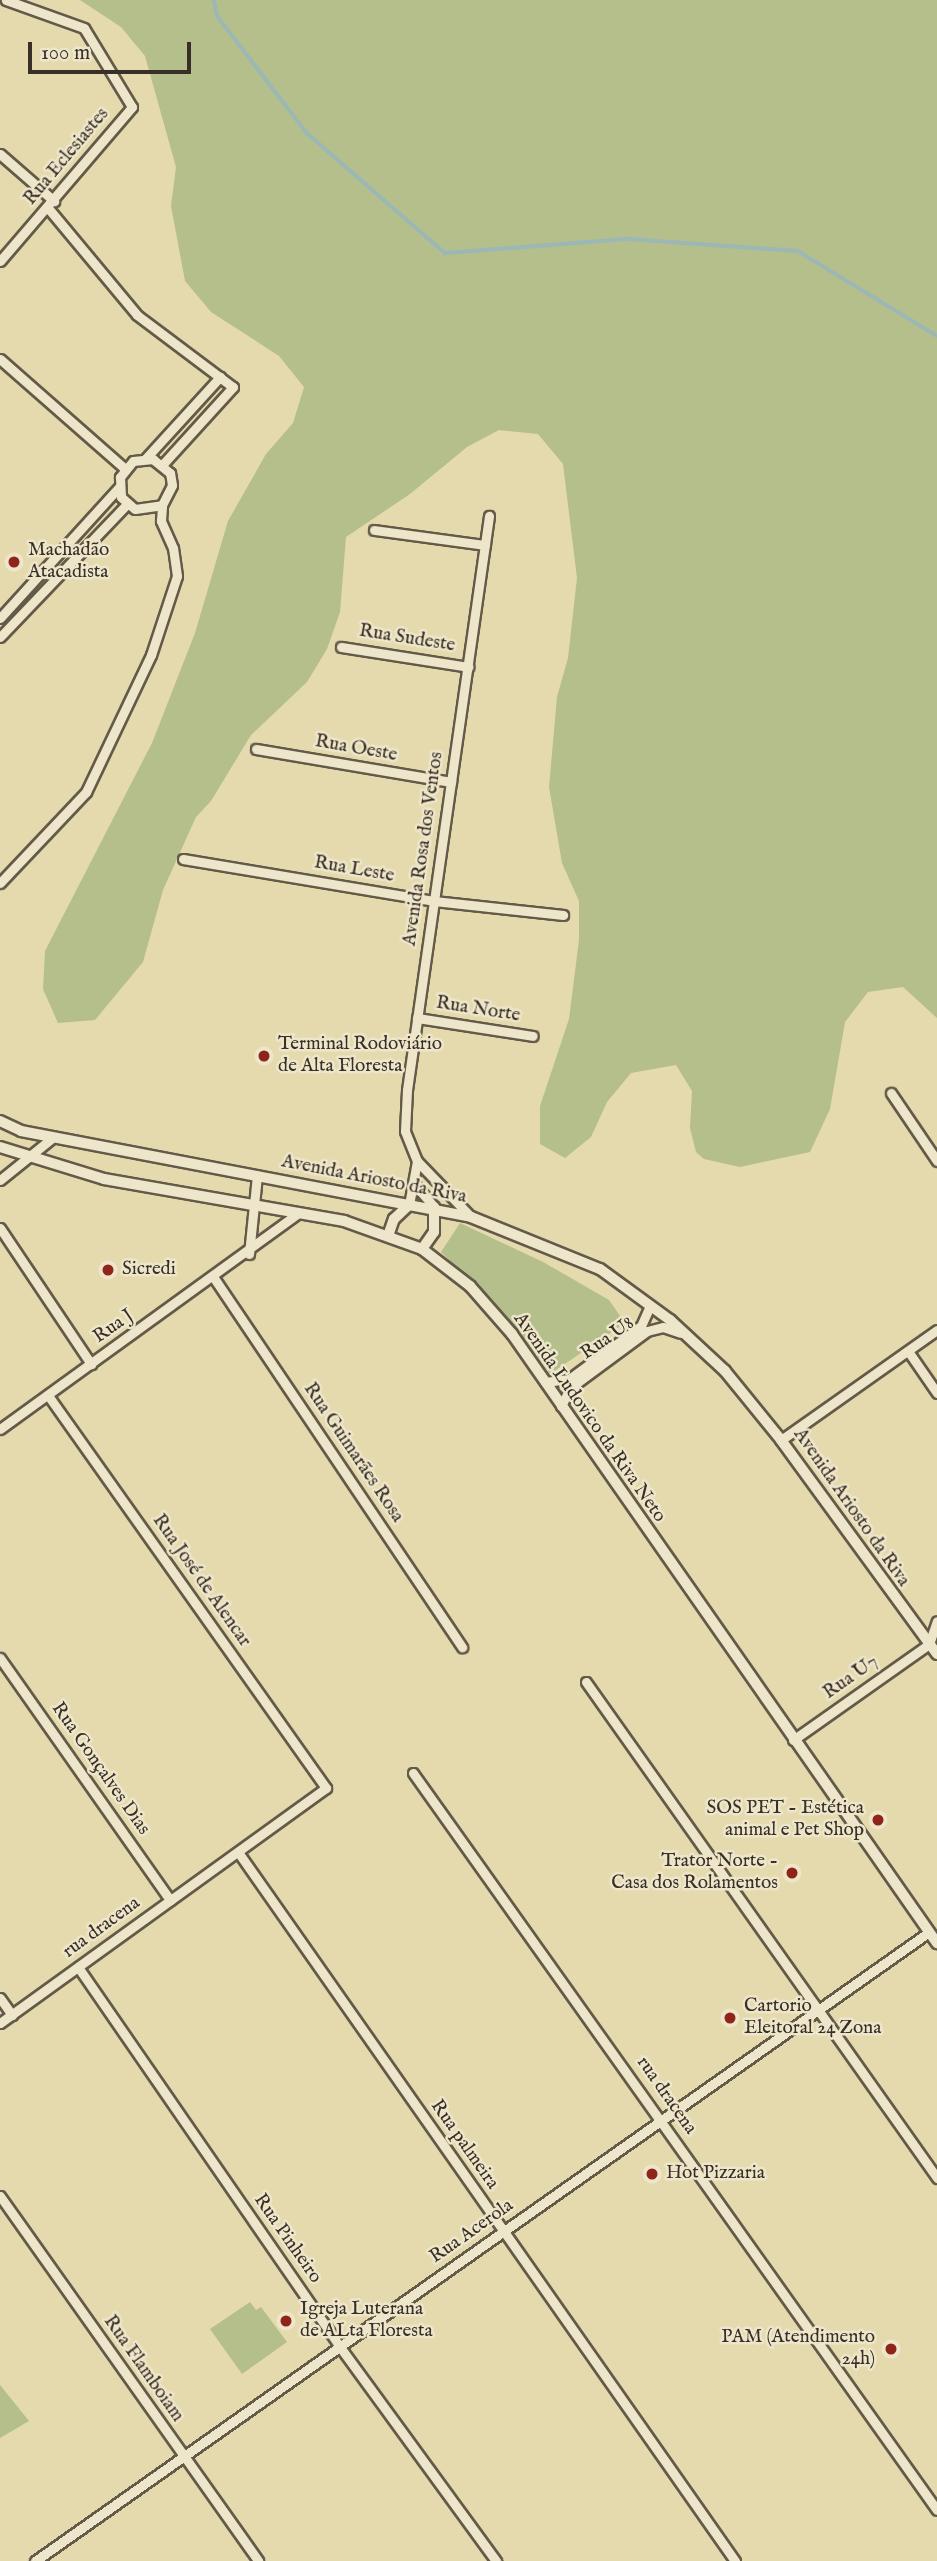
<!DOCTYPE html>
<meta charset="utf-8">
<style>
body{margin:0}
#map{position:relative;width:937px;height:2561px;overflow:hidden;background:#e5d9ae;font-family:"IM FELL English",serif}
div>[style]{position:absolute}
.green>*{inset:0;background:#b4bf8b}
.stream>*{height:3.5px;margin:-1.75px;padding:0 1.75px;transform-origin:1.75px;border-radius:1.75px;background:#9bb7b6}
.roads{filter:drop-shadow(2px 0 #635a48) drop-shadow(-2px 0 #635a48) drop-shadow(0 2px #635a48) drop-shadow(0 -2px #635a48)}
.minor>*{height:9px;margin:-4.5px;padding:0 4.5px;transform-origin:4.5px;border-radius:4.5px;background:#eee6ca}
.tertiary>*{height:10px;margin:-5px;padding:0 5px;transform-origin:5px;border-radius:5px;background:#eee6ca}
.dots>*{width:19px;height:19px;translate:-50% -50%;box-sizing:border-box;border:4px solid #eee6ca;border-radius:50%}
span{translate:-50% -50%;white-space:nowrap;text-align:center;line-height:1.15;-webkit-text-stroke:5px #eee6ca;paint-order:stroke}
.street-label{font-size:19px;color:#382f26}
.poi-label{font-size:19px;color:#382f26}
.left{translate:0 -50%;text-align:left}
.right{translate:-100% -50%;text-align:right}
.scale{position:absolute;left:28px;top:42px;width:163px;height:32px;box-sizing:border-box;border:4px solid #382f26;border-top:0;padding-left:9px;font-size:21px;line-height:24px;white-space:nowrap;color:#382f26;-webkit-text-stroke:5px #eee6ca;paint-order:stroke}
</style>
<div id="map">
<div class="green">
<i style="clip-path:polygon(80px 0,937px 0,937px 1018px,903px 987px,868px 992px,845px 1022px,830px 1109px,810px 1152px,740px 1167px,704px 1159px,696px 1152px,690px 1128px,692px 1091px,676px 1065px,631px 1073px,607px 1102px,591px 1137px,565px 1158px,540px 1144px,540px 1106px,569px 1019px,579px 940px,579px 901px,562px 863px,549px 787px,557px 697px,568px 658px,577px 578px,563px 464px,538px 434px,499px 430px,467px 447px,410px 494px,346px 537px,340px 612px,327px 649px,307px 682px,251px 735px,211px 801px,196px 817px,163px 890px,143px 962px,95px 1020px,58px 1023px,43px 989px,45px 951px,152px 743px,195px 633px,228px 521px,266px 454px,293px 423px,304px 387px,279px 356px,211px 312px,185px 281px,171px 206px,176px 167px,145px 56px,121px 27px)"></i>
<i style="clip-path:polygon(460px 1223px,543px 1262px,609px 1300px,625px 1323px,550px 1374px,518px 1329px,441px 1252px)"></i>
<i style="clip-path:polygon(250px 2302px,256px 2310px,261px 2307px,287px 2342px,242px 2374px,210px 2329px)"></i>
<i style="clip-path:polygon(0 2385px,29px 2421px,0 2438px)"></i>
</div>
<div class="stream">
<i style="left:214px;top:0;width:17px;rotate:77deg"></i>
<i style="left:218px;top:17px;width:146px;rotate:52.5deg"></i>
<i style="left:307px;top:133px;width:183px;rotate:41deg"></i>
<i style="left:445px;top:253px;width:185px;rotate:-4.4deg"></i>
<i style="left:629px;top:239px;width:169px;rotate:4.1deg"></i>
<i style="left:798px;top:251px;width:163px;rotate:31.4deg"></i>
</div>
<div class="roads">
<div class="minor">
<i style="left:0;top:154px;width:72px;rotate:41deg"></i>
<i style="left:48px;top:208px;width:139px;rotate:50.2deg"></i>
<i style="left:137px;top:315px;width:120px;rotate:36.9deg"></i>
<i style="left:233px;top:387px;width:104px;rotate:132.3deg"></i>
<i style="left:0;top:261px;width:203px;rotate:-49.4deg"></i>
<i style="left:132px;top:107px;width:92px;rotate:-121.3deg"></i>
<i style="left:84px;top:28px;width:83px;rotate:-160.3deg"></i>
<i style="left:0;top:359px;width:165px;rotate:41.3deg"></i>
<i style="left:146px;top:458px;width:110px;rotate:-47.6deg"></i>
<i style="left:374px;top:530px;width:112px;rotate:7.7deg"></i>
<i style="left:0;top:618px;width:177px;rotate:-47.7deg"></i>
<i style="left:0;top:637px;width:184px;rotate:-46.3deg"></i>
<i style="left:341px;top:647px;width:129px;rotate:8.9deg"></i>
<i style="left:256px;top:749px;width:198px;rotate:9.6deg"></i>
<i style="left:183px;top:859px;width:254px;rotate:9.5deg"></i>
<i style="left:434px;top:901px;width:130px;rotate:6.2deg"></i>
<i style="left:0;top:883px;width:125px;rotate:-46.6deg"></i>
<i style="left:86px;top:792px;width:152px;rotate:-64.6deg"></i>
<i style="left:151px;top:655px;width:83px;rotate:-71.8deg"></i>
<i style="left:177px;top:576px;width:28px;rotate:-98deg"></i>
<i style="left:173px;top:548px;width:30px;rotate:-114deg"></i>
<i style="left:161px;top:521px;width:16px;rotate:-86deg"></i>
<i style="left:162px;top:505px;width:22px;rotate:-63deg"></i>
<i style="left:172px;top:485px;width:12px;rotate:-99deg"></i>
<i style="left:170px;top:473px;width:22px;rotate:-141deg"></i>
<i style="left:153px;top:459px;width:20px;rotate:174deg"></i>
<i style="left:133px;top:461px;width:21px;rotate:129deg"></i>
<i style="left:120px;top:477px;width:20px;rotate:87deg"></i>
<i style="left:121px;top:497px;width:18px;rotate:41deg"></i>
<i style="left:135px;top:509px;width:27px;rotate:-8deg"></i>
<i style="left:417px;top:1018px;width:117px;rotate:8.8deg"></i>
<i style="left:891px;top:1093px;width:82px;rotate:55.9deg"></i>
<i style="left:417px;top:1161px;width:78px;rotate:46deg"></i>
<i style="left:0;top:1180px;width:67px;rotate:-38.9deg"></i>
<i style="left:416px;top:1186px;width:28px;rotate:49deg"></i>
<i style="left:409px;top:1205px;width:45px;rotate:-79.7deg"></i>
<i style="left:417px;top:1161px;width:32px;rotate:-112deg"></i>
<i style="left:405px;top:1131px;width:41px;rotate:-87.2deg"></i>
<i style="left:407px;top:1090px;width:580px;rotate:-81.87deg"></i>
<i style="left:0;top:1228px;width:164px;rotate:56.2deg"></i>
<i style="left:249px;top:1254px;width:79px;rotate:-84.2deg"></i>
<i style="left:214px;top:1278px;width:445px;rotate:56.1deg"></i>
<i style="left:908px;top:1351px;width:51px;rotate:55.4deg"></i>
<i style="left:545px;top:1382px;width:24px;rotate:-7deg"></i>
<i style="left:569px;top:1379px;width:89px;rotate:-36.4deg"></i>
<i style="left:641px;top:1326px;width:22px;rotate:-66deg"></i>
<i style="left:561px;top:1406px;width:20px;rotate:-63deg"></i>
<i style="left:570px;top:1388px;width:96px;rotate:-36.5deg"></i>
<i style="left:647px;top:1331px;width:16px;rotate:-14deg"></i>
<i style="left:663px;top:1327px;width:18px;rotate:19deg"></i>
<i style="left:0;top:1429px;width:365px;rotate:-35.9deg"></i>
<i style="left:781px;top:1440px;width:191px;rotate:-35.2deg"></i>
<i style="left:0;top:1658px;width:296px;rotate:54.9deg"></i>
<i style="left:586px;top:1682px;width:608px;rotate:54.71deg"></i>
<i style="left:793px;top:1740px;width:166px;rotate:-35.2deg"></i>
<i style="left:929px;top:1644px;width:24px;rotate:-71deg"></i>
<i style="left:413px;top:1773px;width:904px;rotate:54.59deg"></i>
<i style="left:238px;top:1852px;width:866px;rotate:54.97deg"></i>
<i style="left:78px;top:1967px;width:462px;rotate:55.4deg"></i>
<i style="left:340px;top:2347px;width:265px;rotate:53.9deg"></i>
<i style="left:0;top:1998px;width:21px;rotate:55deg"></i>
<i style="left:0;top:2023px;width:402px;rotate:-35.8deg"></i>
<i style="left:326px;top:1788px;width:481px;rotate:-125.3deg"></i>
<i style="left:0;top:2196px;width:447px;rotate:54.7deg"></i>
<i style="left:35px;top:2561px;width:1093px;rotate:-35.13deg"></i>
</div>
<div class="tertiary">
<i style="left:0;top:1121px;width:23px;rotate:25deg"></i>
<i style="left:21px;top:1131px;width:458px;rotate:10.8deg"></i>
<i style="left:471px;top:1217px;width:139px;rotate:22deg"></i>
<i style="left:600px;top:1269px;width:87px;rotate:36.1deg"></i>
<i style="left:670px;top:1320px;width:75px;rotate:42.8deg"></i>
<i style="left:725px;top:1371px;width:89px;rotate:50.9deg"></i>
<i style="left:781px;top:1440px;width:265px;rotate:53.9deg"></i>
<i style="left:0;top:1147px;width:109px;rotate:17.1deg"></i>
<i style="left:104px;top:1179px;width:244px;rotate:9.9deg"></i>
<i style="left:344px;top:1221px;width:83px;rotate:19.7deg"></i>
<i style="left:422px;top:1249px;width:61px;rotate:37.6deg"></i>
<i style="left:470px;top:1286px;width:64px;rotate:48.8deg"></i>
<i style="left:512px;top:1334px;width:743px;rotate:55.09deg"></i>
<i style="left:388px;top:1236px;width:18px;rotate:-71deg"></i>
<i style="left:394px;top:1219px;width:21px;rotate:-43deg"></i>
<i style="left:422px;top:1249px;width:21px;rotate:-55deg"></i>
<i style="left:434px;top:1232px;width:25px;rotate:-90deg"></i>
</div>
</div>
<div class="dots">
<i style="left:14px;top:562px;background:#8f2418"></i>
<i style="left:264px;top:1056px;background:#8f2418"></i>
<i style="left:108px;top:1270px;background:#8f2418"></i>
<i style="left:878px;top:1820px;background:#8f2418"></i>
<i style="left:792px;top:1873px;background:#8f2418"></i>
<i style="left:730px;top:2018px;background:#8f2418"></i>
<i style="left:652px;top:2174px;background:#8f2418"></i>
<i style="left:286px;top:2321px;background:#8f2418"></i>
<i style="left:891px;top:2349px;background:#8f2418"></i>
</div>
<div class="street-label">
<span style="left:67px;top:157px;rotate:-50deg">Rua Eclesiastes</span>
<span style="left:407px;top:639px;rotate:9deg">Rua Sudeste</span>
<span style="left:356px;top:749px;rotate:10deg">Rua Oeste</span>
<span style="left:424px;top:849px;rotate:-82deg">Avenida Rosa dos Ventos</span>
<span style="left:354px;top:870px;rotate:10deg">Rua Leste</span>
<span style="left:478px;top:1010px;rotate:9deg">Rua Norte</span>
<span style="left:374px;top:1180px;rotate:11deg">Avenida Ariosto da Riva</span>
<span style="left:114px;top:1327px;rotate:-35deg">Rua J</span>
<span style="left:608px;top:1339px;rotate:-35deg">Rua U8</span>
<span style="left:589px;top:1418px;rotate:55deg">Avenida Ludovico da Riva Neto</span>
<span style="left:353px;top:1453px;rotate:56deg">Rua Guimarães Rosa</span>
<span style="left:851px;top:1508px;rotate:55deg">Avenida Ariosto da Riva</span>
<span style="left:201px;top:1581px;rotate:55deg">Rua José de Alencar</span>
<span style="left:851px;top:1678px;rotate:-35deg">Rua U7</span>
<span style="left:100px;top:1769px;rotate:55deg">Rua Gonçalves Dias</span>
<span style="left:102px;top:1928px;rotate:-36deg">rua dracena</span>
<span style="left:666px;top:2096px;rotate:55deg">rua dracena</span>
<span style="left:464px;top:2145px;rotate:55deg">Rua palmeira</span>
<span style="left:472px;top:2232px;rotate:-35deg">Rua Acerola</span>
<span style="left:287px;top:2239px;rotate:55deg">Rua Pinheiro</span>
<span style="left:143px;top:2369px;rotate:55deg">Rua Flamboiam</span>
</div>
<div class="poi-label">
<span class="left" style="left:28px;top:562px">Machadão<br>Atacadista</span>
<span class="left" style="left:278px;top:1056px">Terminal Rodoviário<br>de Alta Floresta</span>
<span class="left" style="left:122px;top:1270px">Sicredi</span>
<span class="right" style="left:864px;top:1820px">SOS PET - Estética<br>animal e Pet Shop</span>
<span class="right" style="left:778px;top:1873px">Trator Norte -<br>Casa dos Rolamentos</span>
<span class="left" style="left:744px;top:2018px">Cartorio<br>Eleitoral 24 Zona</span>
<span class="left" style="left:666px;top:2174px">Hot Pizzaria</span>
<span class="left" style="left:300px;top:2321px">Igreja Luterana<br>de ALta Floresta</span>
<span class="right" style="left:875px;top:2349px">PAM (Atendimento<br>24h)</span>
</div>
<div class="scale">100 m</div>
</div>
